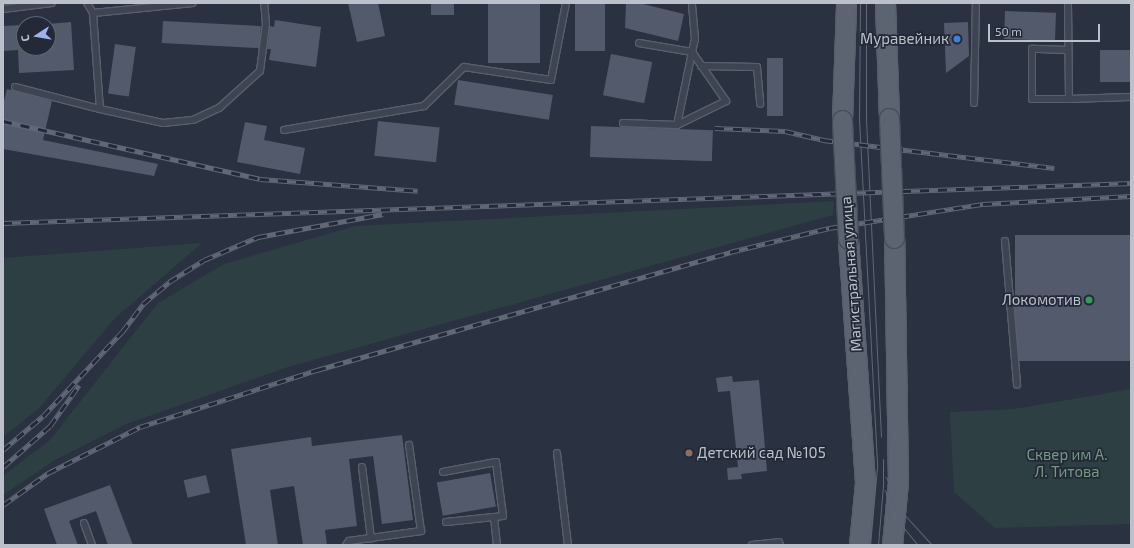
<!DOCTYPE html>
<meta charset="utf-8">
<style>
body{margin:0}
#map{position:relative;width:1134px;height:548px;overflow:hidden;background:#2a3141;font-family:"Exo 2",sans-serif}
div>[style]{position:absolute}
.green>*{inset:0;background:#2d3f43}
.building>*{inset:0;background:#535a6c;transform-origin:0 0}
.roads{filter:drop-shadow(1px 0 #595f6c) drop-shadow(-1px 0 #595f6c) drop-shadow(0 1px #595f6c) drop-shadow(0 -1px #595f6c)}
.lane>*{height:6px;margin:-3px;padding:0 3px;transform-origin:3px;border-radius:3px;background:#3e4451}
.primary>*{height:19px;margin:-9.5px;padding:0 9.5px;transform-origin:9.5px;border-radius:9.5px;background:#5c6371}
.tram>*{height:1px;margin:-0.5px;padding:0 0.5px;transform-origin:0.5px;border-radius:0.5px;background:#606878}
.rail>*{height:4.5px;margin-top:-2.25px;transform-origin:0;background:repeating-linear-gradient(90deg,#232937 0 9px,#606878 0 18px);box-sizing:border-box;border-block:1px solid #606878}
.bridges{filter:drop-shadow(1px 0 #484d5b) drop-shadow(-1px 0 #484d5b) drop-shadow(0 1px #484d5b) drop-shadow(0 -1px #484d5b)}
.primary-bridge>*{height:19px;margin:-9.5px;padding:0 9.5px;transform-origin:9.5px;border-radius:9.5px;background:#5c6371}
.dots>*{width:11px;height:11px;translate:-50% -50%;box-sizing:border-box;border:2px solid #232937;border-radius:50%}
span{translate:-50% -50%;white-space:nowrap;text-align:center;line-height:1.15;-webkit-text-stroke:3.5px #232937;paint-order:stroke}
.poi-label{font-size:15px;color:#bbc0cb}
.right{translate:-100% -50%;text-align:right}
.left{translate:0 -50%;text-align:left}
.street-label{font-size:15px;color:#bbc0cb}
.park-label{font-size:15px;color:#749a81}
.frame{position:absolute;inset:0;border:4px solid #bbc0cb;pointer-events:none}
.north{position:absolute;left:16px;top:16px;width:40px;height:40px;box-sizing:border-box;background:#232937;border:1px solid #606572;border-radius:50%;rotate:258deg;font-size:11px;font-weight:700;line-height:16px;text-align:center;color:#bbc0cb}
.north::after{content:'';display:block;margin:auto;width:14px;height:18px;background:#9cb3ef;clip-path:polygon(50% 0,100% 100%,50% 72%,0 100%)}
.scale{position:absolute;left:988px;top:24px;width:112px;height:18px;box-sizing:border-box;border:2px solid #bbc0cb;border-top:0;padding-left:5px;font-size:12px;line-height:14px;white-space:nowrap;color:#bbc0cb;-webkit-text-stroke:3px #232937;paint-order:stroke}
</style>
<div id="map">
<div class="green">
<i style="clip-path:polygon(834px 201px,833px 215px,288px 367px,124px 425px,55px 460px,3px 495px,3px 476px,50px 440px,158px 303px,224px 264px,355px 226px)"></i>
<i style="clip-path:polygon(202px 243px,115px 318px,39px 408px,3px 437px,3px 258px)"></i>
<i style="clip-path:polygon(1131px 389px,1131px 524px,995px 528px,954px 492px,950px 412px,1014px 409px)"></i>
</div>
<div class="building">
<i style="clip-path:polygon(348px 3px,378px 3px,385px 36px,357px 42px)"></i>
<i style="left:431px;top:3px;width:23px;height:12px"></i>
<i style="left:488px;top:3px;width:52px;height:60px"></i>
<i style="left:575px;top:3px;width:30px;height:48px"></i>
<i style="clip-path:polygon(626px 3px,639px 3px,684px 14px,678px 41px,625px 28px)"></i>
<i style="left:1005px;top:11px;width:51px;height:28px;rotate:2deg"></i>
<i style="clip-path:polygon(275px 20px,321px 27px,316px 67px,269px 60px,271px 49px,267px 49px,270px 26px,274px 27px)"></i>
<i style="left:163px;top:21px;width:98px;height:22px;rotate:3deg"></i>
<i style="clip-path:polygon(71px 22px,74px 70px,19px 73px,18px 50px,3px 51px,3px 26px,24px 25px,24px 48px,48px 48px,48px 24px)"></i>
<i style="clip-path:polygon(968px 22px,969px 56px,946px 73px,944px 23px)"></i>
<i style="left:115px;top:44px;width:21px;height:50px;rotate:8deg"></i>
<i style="left:1131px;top:50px;width:32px;height:31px;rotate:90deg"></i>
<i style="left:611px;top:54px;width:42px;height:42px;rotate:11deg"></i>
<i style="left:767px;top:58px;width:16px;height:58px"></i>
<i style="left:458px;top:80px;width:96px;height:25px;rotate:9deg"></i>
<i style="clip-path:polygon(7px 89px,52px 101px,43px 140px,158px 164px,154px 176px,3px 149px,3px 105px)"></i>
<i style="left:378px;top:121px;width:62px;height:35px;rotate:6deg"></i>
<i style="clip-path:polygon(245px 122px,267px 126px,264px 140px,305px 148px,300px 174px,237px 162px)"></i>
<i style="left:591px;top:126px;width:122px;height:31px;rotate:2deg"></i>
<i style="left:1131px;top:235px;width:126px;height:116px;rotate:90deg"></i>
<i style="clip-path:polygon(732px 376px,733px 382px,759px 380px,767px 471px,741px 474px,742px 479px,728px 480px,727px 468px,738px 467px,730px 391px,718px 392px,716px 378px)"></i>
<i style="clip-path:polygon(402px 435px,413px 520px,382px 524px,373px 456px,349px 459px,357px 526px,325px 530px,327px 545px,303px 545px,294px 486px,270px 490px,278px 545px,246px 545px,231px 449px,311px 437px,312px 446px)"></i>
<i style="left:490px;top:473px;width:34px;height:54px;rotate:80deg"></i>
<i style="left:206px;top:475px;width:18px;height:23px;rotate:77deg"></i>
<i style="clip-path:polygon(110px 485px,133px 545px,108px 545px,96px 511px,69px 521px,78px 545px,57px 545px,44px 509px)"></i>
</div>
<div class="roads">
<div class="lane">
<i style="left:87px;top:3px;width:12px;rotate:59deg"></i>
<i style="left:1068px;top:3px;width:96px;rotate:89.4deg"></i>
<i style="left:1069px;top:99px;width:60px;rotate:-1.9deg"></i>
<i style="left:3px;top:9px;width:49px;rotate:-7deg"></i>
<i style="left:639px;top:43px;width:54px;rotate:9.6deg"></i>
<i style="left:692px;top:52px;width:60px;rotate:55.2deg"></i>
<i style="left:726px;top:101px;width:55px;rotate:153.9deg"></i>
<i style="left:677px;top:125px;width:75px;rotate:-78.4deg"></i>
<i style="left:692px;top:52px;width:13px;rotate:-77deg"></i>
<i style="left:695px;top:39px;width:36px;rotate:-95deg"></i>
<i style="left:1068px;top:50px;width:36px;rotate:-178deg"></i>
<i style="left:1032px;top:49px;width:50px;rotate:90deg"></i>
<i style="left:1032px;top:99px;width:37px"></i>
<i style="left:701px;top:66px;width:56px;rotate:1deg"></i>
<i style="left:757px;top:67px;width:37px;rotate:85deg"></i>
<i style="left:15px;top:87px;width:88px;rotate:14.5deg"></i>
<i style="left:100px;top:109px;width:96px;rotate:-94.2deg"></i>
<i style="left:93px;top:13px;width:100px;rotate:-5.7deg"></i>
<i style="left:974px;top:103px;width:100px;rotate:-88.9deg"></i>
<i style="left:100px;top:109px;width:65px;rotate:12.5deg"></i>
<i style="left:163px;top:123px;width:30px;rotate:-6deg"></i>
<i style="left:193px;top:120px;width:29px;rotate:-25deg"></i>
<i style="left:219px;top:108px;width:55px;rotate:-42.1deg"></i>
<i style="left:260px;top:71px;width:47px;rotate:-82.7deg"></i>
<i style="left:266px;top:24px;width:21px;rotate:-95deg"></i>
<i style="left:623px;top:123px;width:54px;rotate:2.1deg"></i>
<i style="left:284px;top:130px;width:142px;rotate:-9.7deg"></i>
<i style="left:424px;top:106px;width:56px;rotate:-44.3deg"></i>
<i style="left:464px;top:67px;width:88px;rotate:8.5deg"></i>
<i style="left:551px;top:80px;width:78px;rotate:-79deg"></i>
<i style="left:1005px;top:241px;width:144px;rotate:85.2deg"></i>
<i style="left:557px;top:453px;width:93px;rotate:83.2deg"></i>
<i style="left:362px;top:467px;width:72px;rotate:82.8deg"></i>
<i style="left:443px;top:472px;width:54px;rotate:-10.7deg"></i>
<i style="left:496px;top:462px;width:54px;rotate:82.6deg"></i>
<i style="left:503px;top:516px;width:9px;rotate:174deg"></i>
<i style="left:446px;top:522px;width:48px;rotate:-5.9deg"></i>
<i style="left:494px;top:517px;width:28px;rotate:84deg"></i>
<i style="left:84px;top:523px;width:23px;rotate:70deg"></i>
<i style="left:346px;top:545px;width:5px;rotate:-53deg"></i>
<i style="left:349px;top:541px;width:73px;rotate:-7.9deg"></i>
<i style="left:421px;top:531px;width:87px;rotate:-97.9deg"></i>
<i style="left:752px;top:545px;width:27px;rotate:-6deg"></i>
<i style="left:779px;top:542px;width:3px;rotate:72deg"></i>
</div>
<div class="primary">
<i style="left:885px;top:3px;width:115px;rotate:88deg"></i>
<i style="left:842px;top:120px;width:117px;rotate:-88deg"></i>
<i style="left:848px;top:239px;width:245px;rotate:86deg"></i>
<i style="left:865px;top:483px;width:62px;rotate:95.5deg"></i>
<i style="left:892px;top:545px;width:63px;rotate:-84.6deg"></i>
<i style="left:898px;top:482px;width:244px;rotate:-90.9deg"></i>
</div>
</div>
<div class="tram">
<i style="left:860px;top:3px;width:116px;rotate:90.5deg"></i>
<i style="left:859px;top:119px;width:348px;rotate:87deg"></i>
<i style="left:877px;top:467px;width:78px;rotate:95.1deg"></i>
<i style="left:866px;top:3px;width:116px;rotate:90deg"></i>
<i style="left:866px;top:119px;width:318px;rotate:87.3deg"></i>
<i style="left:886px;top:477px;width:36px;rotate:67deg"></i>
<i style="left:900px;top:510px;width:47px;rotate:47.6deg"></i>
<i style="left:885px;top:490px;width:29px;rotate:70deg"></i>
<i style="left:895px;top:517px;width:36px;rotate:51deg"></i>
<i style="left:878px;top:545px;width:59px;rotate:-85.2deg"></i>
<i style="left:883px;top:486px;width:27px;rotate:-90deg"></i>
</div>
<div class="rail">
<i style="left:3px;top:121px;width:263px;rotate:12.7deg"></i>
<i style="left:260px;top:179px;width:158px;rotate:4.3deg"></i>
<i style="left:715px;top:128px;width:70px;rotate:2.5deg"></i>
<i style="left:785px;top:131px;width:39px;rotate:13deg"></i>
<i style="left:823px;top:140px;width:233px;rotate:6.9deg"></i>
<i style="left:3px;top:223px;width:1129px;rotate:-2.03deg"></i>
<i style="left:3px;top:450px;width:52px;rotate:-40.4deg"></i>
<i style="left:43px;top:416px;width:115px;rotate:-46.8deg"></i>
<i style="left:122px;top:332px;width:35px;rotate:-53deg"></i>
<i style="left:143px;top:304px;width:34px;rotate:-40deg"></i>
<i style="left:169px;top:282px;width:41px;rotate:-32.2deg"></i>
<i style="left:204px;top:260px;width:59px;rotate:-23.1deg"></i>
<i style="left:258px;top:237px;width:127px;rotate:-10.4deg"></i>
<i style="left:3px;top:467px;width:62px;rotate:-41.1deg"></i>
<i style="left:50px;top:426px;width:50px;rotate:-54.7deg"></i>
<i style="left:3px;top:505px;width:55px;rotate:-35.4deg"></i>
<i style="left:48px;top:473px;width:103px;rotate:-26.6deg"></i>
<i style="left:140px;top:427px;width:186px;rotate:-17.9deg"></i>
<i style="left:317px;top:370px;width:430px;rotate:-15.9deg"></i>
<i style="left:730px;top:252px;width:102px;rotate:-13.6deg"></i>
<i style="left:829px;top:228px;width:156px;rotate:-8.9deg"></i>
<i style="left:983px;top:204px;width:148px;rotate:-3.1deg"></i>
</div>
<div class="bridges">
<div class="primary-bridge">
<i style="left:889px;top:118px;width:120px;rotate:87.6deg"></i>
<i style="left:842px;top:120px;width:119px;rotate:87.1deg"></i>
</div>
</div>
<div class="dots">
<i style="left:957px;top:39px;background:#3f7fe0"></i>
<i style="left:1089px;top:300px;background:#2e9e5b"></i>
<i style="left:689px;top:453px;background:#8d6e63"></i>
</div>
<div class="poi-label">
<span class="right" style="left:949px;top:39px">Муравейник</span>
<span class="right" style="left:1081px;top:300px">Локомотив</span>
<span class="left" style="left:697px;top:453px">Детский сад №105</span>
</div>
<div class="street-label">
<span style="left:851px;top:274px;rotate:-94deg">Магистральная улица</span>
</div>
<div class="park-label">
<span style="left:1067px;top:463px">Сквер им А.<br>Л. Титова</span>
</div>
<div class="frame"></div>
<div class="north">С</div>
<div class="scale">50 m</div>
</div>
